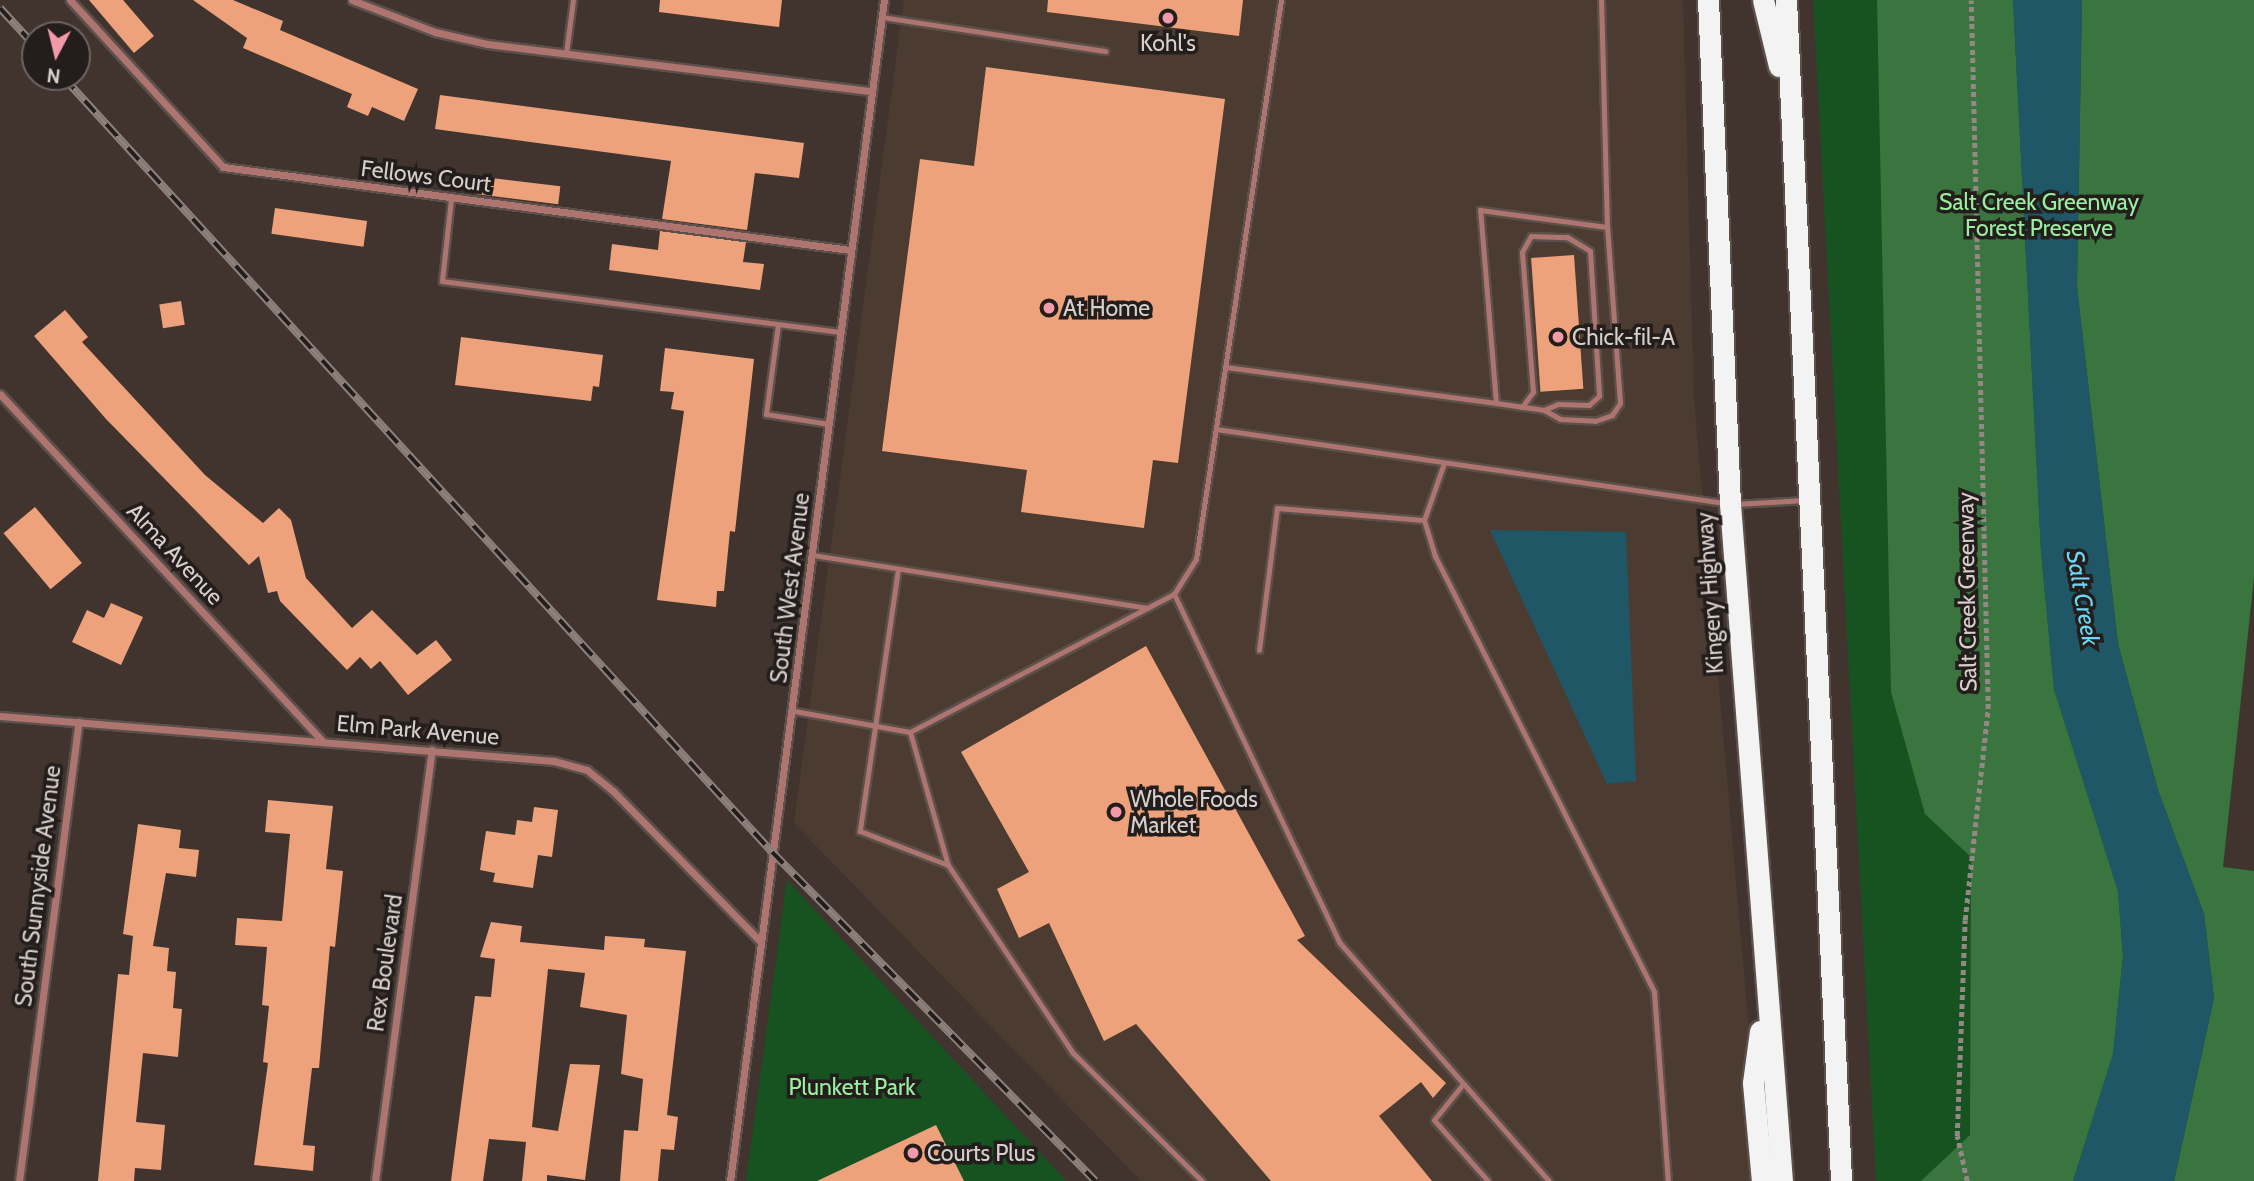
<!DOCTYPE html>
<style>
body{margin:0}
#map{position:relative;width:2254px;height:1181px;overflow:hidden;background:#41342f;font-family:Cabin,sans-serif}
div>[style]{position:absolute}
.commercial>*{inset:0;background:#4c3b30}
.green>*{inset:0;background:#165320}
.forest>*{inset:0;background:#3a753f}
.water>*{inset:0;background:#205767}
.building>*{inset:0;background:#eda27c;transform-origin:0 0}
.path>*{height:4.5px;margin-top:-2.25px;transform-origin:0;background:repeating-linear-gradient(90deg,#938884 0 5px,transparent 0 8.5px)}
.roads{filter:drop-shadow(2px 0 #5c504b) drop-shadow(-2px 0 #5c504b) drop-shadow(0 2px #5c504b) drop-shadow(0 -2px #5c504b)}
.lane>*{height:5px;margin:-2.5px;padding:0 2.5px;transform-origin:2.5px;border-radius:2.5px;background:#ae7470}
.street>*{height:7px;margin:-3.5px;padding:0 3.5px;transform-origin:3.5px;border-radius:3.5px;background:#ae7470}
.highway>*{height:21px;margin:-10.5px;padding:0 10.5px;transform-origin:10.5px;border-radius:10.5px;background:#f3f3f3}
.rail>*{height:8px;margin-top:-4px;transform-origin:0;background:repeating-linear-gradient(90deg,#231d1b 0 16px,#8c817d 0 32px);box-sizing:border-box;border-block:2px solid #8c817d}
.dots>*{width:19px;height:19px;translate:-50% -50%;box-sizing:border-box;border:4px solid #231d1b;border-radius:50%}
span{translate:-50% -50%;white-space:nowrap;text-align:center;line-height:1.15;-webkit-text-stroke:7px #231d1b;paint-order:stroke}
.poi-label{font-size:23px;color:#d8cfcc}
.left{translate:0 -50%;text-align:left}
.street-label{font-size:23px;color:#d8cfcc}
.park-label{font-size:23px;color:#9aeea0}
.water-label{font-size:24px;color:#6ed7f7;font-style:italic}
.north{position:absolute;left:21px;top:21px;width:70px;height:70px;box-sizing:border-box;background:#231d1b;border:2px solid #6b6462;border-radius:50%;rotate:187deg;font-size:19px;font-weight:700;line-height:28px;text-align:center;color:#d8cfcc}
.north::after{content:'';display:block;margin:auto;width:24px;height:32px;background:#f39aa8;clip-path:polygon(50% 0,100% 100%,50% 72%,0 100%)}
</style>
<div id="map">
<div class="commercial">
<i style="clip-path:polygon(904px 0,1683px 0,1694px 400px,1762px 1181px,1141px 1181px,794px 823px)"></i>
</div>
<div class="green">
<i style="clip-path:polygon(1813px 0,2254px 0,2254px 577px,2223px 867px,2254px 871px,2254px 1181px,1876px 1181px)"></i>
<i style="clip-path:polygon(787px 880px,1066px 1181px,746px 1181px)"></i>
</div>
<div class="forest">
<i style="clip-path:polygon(1877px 0,2013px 0,2041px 551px,2054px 689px,2118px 891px,2123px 956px,2113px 1054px,2073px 1181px,1921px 1181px,1970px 1135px,1971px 857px,1925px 814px,1891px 692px)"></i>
<i style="clip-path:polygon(2082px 0,2254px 0,2254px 577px,2223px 867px,2254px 871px,2254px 1181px,2174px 1181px,2214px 998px,2204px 914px,2158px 790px,2118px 644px,2077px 287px)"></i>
</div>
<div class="water">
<i style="clip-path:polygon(2013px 0,2082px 0,2077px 287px,2118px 644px,2158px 790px,2204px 914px,2214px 998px,2174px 1181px,2073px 1181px,2113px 1054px,2123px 956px,2118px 891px,2054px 689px,2041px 551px)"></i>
<i style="clip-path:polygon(1490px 530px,1626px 532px,1636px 781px,1607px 784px)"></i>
</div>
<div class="building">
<i style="clip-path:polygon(89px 0,123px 0,154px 36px,134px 53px)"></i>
<i style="clip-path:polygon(193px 0,233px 0,283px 21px,280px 30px,418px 89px,404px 121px,372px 107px,368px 116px,347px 107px,352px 94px,243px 48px,247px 38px)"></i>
<i style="clip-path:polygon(660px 0,782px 0,779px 27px,659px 12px)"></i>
<i style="clip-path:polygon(1048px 0,1243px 0,1239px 36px,1047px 12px)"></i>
<i style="clip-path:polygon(986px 67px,1225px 99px,1178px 463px,1153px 460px,1144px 528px,1021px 512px,1027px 470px,882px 451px,920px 159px,974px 166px)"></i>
<i style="clip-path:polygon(440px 95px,804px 143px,799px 178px,755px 173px,747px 230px,662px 219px,671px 161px,435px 129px)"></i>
<i style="left:476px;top:176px;width:85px;height:18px;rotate:7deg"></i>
<i style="left:275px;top:208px;width:93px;height:26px;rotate:8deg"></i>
<i style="clip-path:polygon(660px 231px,746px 242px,743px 262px,764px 264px,760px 290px,609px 270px,612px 244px,658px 250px)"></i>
<i style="left:1574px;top:255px;width:134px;height:43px;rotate:86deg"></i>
<i style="left:181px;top:301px;width:24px;height:22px;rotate:81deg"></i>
<i style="clip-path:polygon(65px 310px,88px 337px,82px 342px,205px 475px,263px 523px,279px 508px,291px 520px,306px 578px,352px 628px,372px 610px,417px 655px,436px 640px,452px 660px,408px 695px,380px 661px,371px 669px,360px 657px,347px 670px,280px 601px,277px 591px,268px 593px,259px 556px,249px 565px,106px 419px,34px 336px)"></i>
<i style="clip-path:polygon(461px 337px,603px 355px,599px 387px,593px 386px,591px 401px,455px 385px)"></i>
<i style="clip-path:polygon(665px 348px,754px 359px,735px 532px,730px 531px,724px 591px,717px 591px,716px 607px,657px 600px,684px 411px,671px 409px,674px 392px,660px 391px)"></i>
<i style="left:35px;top:507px;width:73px;height:41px;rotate:50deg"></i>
<i style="clip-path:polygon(111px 603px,143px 617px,121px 665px,72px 642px,87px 610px,104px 618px)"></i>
<i style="clip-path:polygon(1146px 646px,1305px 936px,1297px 940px,1446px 1083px,1433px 1098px,1421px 1082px,1379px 1116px,1432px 1181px,1271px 1181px,1136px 1024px,1104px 1041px,1049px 923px,1019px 938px,997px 889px,1029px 872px,961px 752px)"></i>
<i style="clip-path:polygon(268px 800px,333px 806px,326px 869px,343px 871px,335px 947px,330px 946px,319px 1068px,312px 1068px,303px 1145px,315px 1146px,313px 1171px,254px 1165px,268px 1063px,263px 1062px,269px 1006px,262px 1005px,267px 947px,235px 945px,237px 918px,282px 921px,290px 834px,265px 832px)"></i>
<i style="clip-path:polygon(534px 807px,558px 810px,552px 857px,538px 855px,533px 888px,493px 882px,495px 873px,480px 870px,486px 831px,515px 835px,517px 820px,532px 822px)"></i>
<i style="clip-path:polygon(138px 824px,181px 830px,179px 848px,199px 850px,196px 877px,166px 873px,153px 946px,169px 948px,167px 971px,176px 972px,173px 1008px,182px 1009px,178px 1057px,143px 1053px,136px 1122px,165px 1125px,161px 1170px,135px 1168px,134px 1181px,98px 1181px,118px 974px,129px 975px,133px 936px,123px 934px)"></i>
<i style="clip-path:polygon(491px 922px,522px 926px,520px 942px,604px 950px,605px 936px,645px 939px,644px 947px,686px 951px,667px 1115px,678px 1117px,674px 1150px,661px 1149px,658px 1181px,620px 1181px,624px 1130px,638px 1131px,643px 1079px,621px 1074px,627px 1015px,580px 1007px,585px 973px,548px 969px,532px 1127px,558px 1131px,570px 1064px,600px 1065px,585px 1180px,547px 1175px,547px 1181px,522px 1181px,526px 1142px,489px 1139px,483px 1181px,451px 1181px,475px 996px,491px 997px,495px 959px,480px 957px)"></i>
<i style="clip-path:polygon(936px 1125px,964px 1181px,817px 1181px)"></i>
</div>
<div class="path">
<i style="left:1967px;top:1181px;width:46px;rotate:-102.5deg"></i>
<i style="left:1957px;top:1136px;width:216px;rotate:-87.9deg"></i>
<i style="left:1965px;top:920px;width:212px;rotate:-83.8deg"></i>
<i style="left:1988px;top:709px;width:709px;rotate:-91.37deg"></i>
</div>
<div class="roads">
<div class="lane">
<i style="left:882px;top:17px;width:226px;rotate:8.7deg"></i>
<i style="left:566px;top:53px;width:53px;rotate:-82.5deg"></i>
<i style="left:451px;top:199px;width:82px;rotate:96.3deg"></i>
<i style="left:442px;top:281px;width:401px;rotate:7.3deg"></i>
<i style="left:778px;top:324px;width:91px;rotate:97.6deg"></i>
<i style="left:766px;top:414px;width:64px;rotate:9deg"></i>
<i style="left:1226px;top:367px;width:272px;rotate:7.6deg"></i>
<i style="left:1496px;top:403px;width:194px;rotate:-94.7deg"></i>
<i style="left:1480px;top:210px;width:128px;rotate:7.6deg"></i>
<i style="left:1607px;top:227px;width:227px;rotate:-91.5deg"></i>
<i style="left:1496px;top:403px;width:49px;rotate:8.3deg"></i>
<i style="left:1544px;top:410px;width:18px;rotate:29deg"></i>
<i style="left:1560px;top:419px;width:35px;rotate:3deg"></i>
<i style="left:1595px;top:421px;width:18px;rotate:-19deg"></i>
<i style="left:1612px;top:415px;width:14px;rotate:-56deg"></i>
<i style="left:1620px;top:403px;width:176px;rotate:-94.2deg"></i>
<i style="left:1522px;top:407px;width:19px;rotate:-54deg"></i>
<i style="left:1533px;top:392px;width:140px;rotate:-94.5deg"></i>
<i style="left:1522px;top:252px;width:18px;rotate:-61deg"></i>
<i style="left:1531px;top:236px;width:36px;rotate:2deg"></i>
<i style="left:1567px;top:237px;width:27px;rotate:31deg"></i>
<i style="left:1590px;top:251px;width:145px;rotate:86.4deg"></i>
<i style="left:1599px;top:396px;width:13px;rotate:138deg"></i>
<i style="left:1589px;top:405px;width:31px;rotate:-178deg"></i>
<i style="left:1558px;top:404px;width:15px;rotate:157deg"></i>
<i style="left:1216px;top:429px;width:514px;rotate:8.27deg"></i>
<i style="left:1444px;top:463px;width:60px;rotate:109.3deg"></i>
<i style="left:1424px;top:520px;width:38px;rotate:73deg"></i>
<i style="left:1435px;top:556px;width:488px;rotate:63.3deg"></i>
<i style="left:1654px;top:992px;width:190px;rotate:85.8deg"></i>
<i style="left:1735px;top:504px;width:71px;rotate:-3.2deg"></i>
<i style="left:813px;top:555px;width:338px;rotate:9deg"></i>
<i style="left:898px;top:569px;width:265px;rotate:98.3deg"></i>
<i style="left:860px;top:831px;width:94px;rotate:21.1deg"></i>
<i style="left:1174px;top:594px;width:385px;rotate:64.6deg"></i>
<i style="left:1339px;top:942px;width:318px;rotate:48.7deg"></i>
<i style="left:1259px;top:650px;width:143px;rotate:-82.8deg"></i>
<i style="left:1277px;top:508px;width:147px;rotate:4.7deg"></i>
<i style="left:794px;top:711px;width:118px;rotate:10.3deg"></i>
<i style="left:910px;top:732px;width:298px;rotate:-27.6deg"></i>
<i style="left:1174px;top:594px;width:41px;rotate:-57.8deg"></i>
<i style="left:1196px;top:559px;width:565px;rotate:-81.35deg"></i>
<i style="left:910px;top:732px;width:138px;rotate:74.1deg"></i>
<i style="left:948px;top:865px;width:226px;rotate:56.4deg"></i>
<i style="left:1073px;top:1053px;width:182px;rotate:44.8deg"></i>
<i style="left:1463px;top:1084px;width:46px;rotate:128.9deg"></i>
<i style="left:1434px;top:1120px;width:81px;rotate:48.5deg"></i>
</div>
<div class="street">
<i style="left:70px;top:0;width:226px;rotate:47.5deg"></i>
<i style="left:223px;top:167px;width:632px;rotate:7.54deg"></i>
<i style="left:352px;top:0;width:89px;rotate:21.1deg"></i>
<i style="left:435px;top:32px;width:53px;rotate:13deg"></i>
<i style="left:487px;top:44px;width:388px;rotate:7deg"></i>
<i style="left:0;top:394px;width:473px;rotate:47.1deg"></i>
<i style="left:0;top:716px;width:556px;rotate:4.64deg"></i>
<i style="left:554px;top:761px;width:34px;rotate:15deg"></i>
<i style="left:587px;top:770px;width:33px;rotate:39deg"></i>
<i style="left:613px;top:791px;width:211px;rotate:45.6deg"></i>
<i style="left:19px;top:1181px;width:463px;rotate:-82.6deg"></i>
<i style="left:375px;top:1181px;width:435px;rotate:-82.5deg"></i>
<i style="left:730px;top:1181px;width:1191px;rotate:-82.57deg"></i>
</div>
<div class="highway">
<i style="left:1708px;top:0;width:504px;rotate:87.5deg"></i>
<i style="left:1730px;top:504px;width:679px;rotate:85.61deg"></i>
<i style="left:1763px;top:0;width:68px;rotate:76.4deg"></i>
<i style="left:1786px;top:0;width:1182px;rotate:87.33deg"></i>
<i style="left:1760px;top:1031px;width:52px;rotate:97.7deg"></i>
<i style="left:1753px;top:1083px;width:98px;rotate:84.8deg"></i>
</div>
</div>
<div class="rail">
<i style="left:0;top:8px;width:52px;rotate:47.4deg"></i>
<i style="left:63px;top:77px;width:1050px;rotate:47.55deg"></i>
<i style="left:772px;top:852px;width:461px;rotate:45.5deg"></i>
</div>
<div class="dots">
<i style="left:1168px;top:18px;background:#f39aa8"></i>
<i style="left:1049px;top:308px;background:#f39aa8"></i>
<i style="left:1558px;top:337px;background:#f39aa8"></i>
<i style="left:1116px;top:812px;background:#f39aa8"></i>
<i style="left:913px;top:1153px;background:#f39aa8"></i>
</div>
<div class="poi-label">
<span style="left:1168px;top:43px">Kohl's</span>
<span class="left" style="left:1063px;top:308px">At Home</span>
<span class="left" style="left:1572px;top:337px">Chick-fil-A</span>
<span class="left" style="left:1130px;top:812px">Whole Foods<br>Market</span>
<span class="left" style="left:927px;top:1153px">Courts Plus</span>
</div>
<div class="street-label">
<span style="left:426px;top:176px;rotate:7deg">Fellows Court</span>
<span style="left:175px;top:554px;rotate:47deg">Alma Avenue</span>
<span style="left:790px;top:588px;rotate:-83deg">South West Avenue</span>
<span style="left:1967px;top:592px;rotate:-91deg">Salt Creek Greenway</span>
<span style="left:1710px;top:593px;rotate:-94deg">Kingery Highway</span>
<span style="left:418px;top:730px;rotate:5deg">Elm Park Avenue</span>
<span style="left:38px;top:886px;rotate:-83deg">South Sunnyside Avenue</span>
<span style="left:385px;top:963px;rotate:-82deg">Rex Boulevard</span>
</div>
<div class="park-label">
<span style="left:2039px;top:215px">Salt Creek Greenway<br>Forest Preserve</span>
<span style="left:852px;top:1087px">Plunkett Park</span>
</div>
<div class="water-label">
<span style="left:2083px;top:598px;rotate:80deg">Salt Creek</span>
</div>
<div class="north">N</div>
</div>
